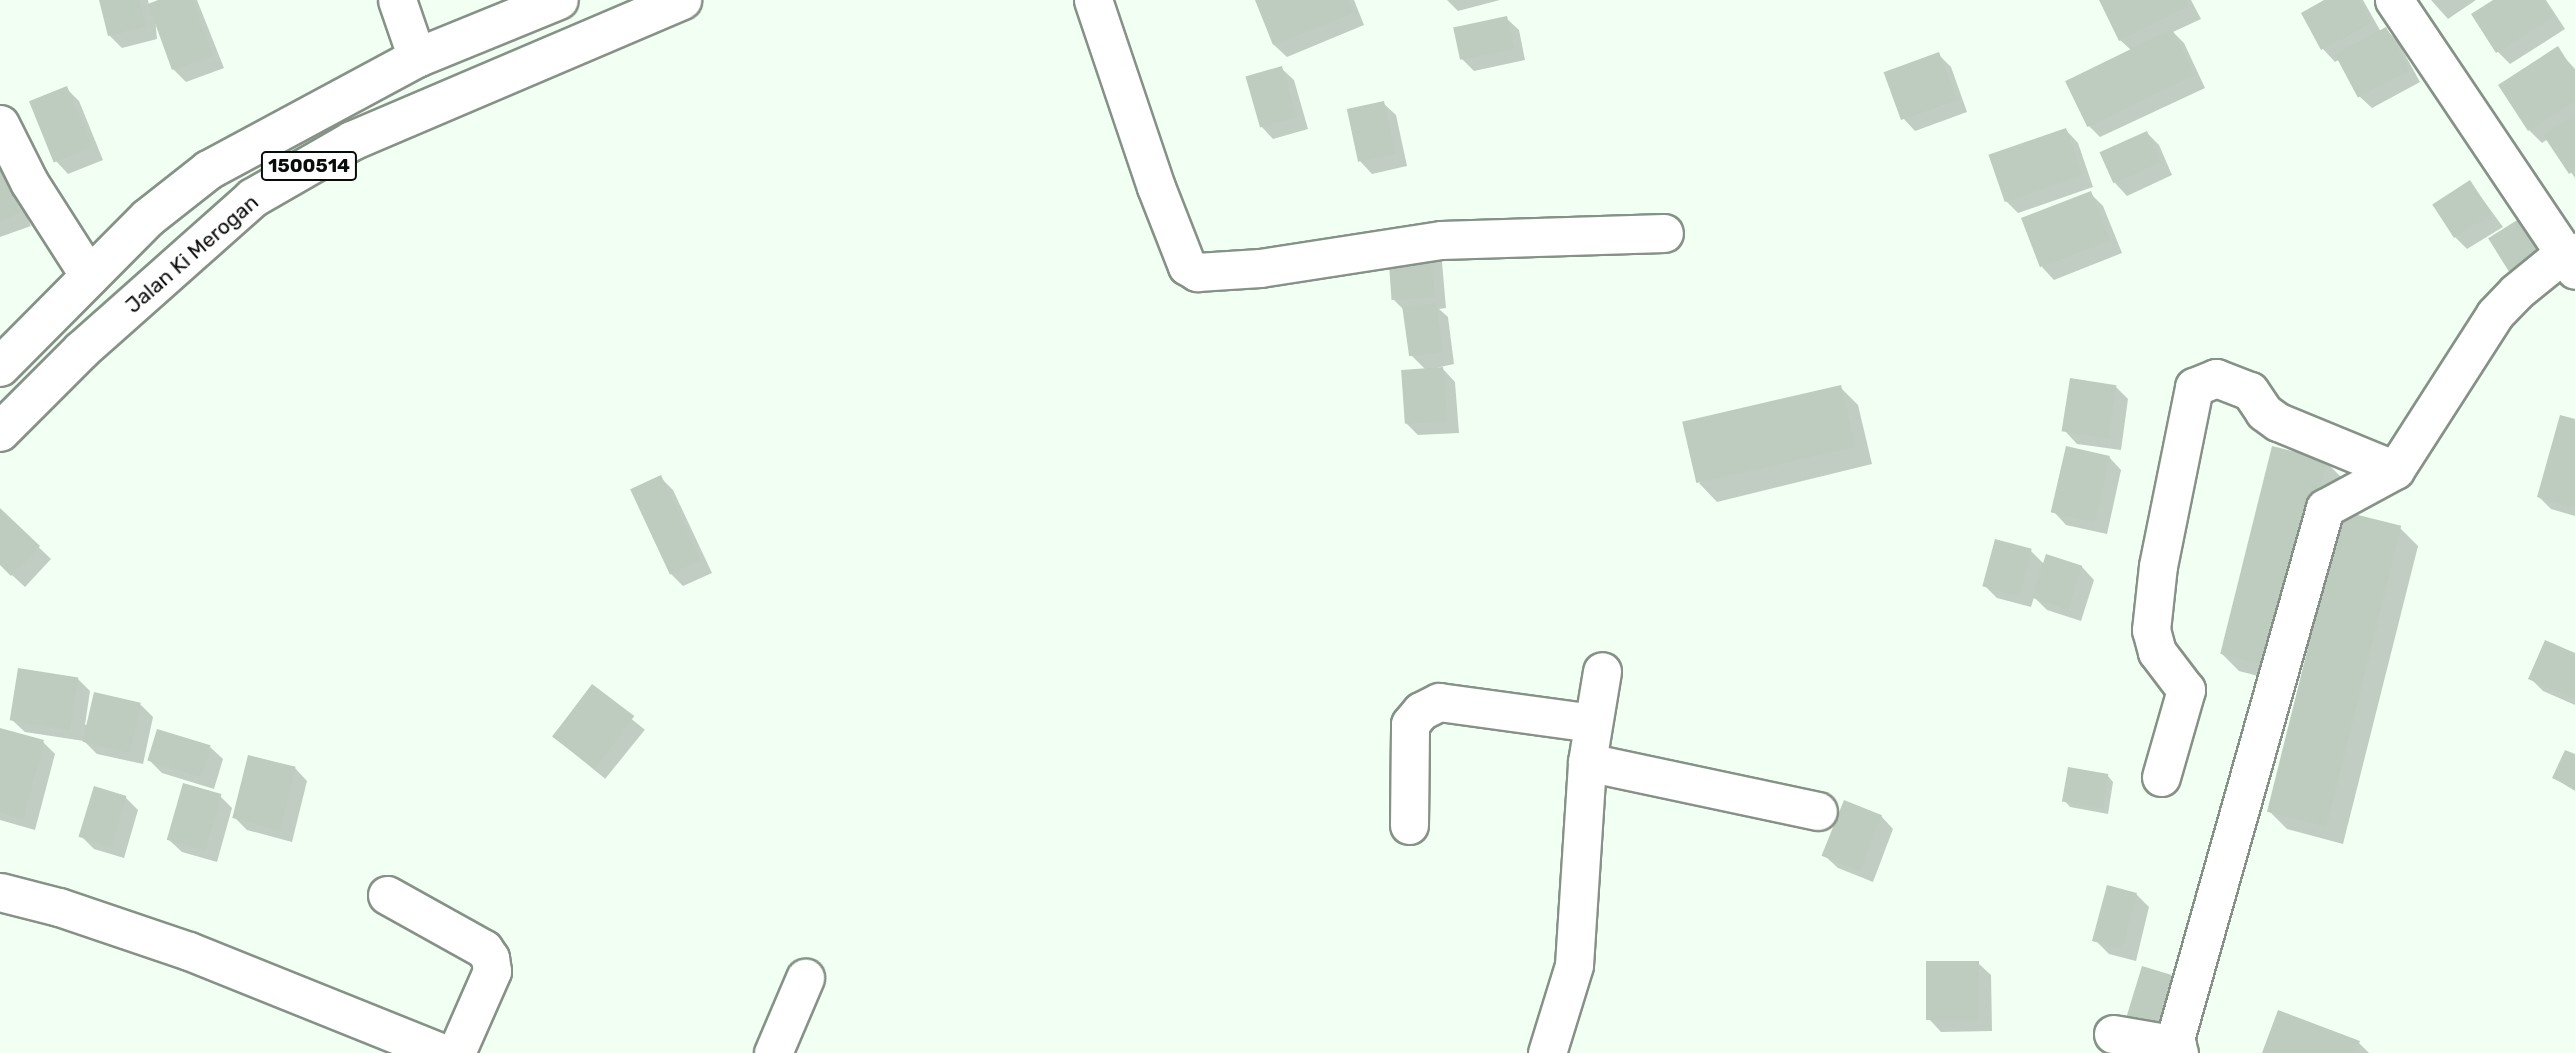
<!DOCTYPE html>
<style>
body{margin:0}
#map{position:relative;width:2575px;height:1053px;overflow:hidden;background:#f2fff3;font-family:Rubik,sans-serif}
div>[style]{position:absolute}
.shadow>*{inset:0;background:#0003;transform-origin:0 0}
.building>*{inset:0;background:#becbbf;transform-origin:0 0}
.roads{filter:drop-shadow(2px 0 #869287) drop-shadow(-2px 0 #869287) drop-shadow(0 2px #869287) drop-shadow(0 -2px #869287)}
.minor>*{height:37px;margin:-18.5px;padding:0 18.5px;transform-origin:18.5px;border-radius:18.5px;background:#fff}
.highway>*{height:38px;margin:-19px;padding:0 19px;transform-origin:19px;border-radius:19px;background:#fff}
span{translate:-50% -50%;white-space:nowrap;text-align:center;line-height:1.15;-webkit-text-stroke:5px #fff;paint-order:stroke}
.shield-label span{padding:2px 5px;background:#fff;border:2px solid;border-radius:5px;-webkit-text-stroke-width:0}
.shield-label{font-size:19px;color:#090d09;font-weight:700}
.street-label{font-size:21px;color:#090d09}
</style>
<div id="map">
<div class="shadow">
<i style="clip-path:polygon(100px 0,148px 0,149px 5px,164px 0,197px 0,224px 68px,186px 82px,174px 70px,155px 18px,157px 39px,122px 48px,109px 35px)"></i>
<i style="clip-path:polygon(1256px 0,1354px 0,1364px 25px,1287px 57px,1274px 45px)"></i>
<i style="clip-path:polygon(1447px 0,1500px 0,1458px 11px)"></i>
<i style="clip-path:polygon(2101px 0,2191px 0,2201px 19px,2173px 32px,2184px 43px,2205px 88px,2100px 137px,2088px 125px,2131px 50px,2120px 40px)"></i>
<i style="clip-path:polygon(2327px 0,2363px 0,2381px 32px,2386px 29px,2398px 42px,2420px 82px,2372px 108px,2359px 96px,2340px 59px,2335px 62px,2323px 49px,2303px 13px)"></i>
<i style="clip-path:polygon(2431px 0,2476px 0,2448px 19px)"></i>
<i style="clip-path:polygon(2496px 0,2546px 0,2565px 29px,2510px 64px,2498px 52px)"></i>
<i style="clip-path:polygon(1506px 18px,1519px 30px,1525px 60px,1474px 71px,1462px 59px)"></i>
<i style="clip-path:polygon(2557px 49px,2575px 69px,2575px 178px,2548px 139px,2542px 143px,2529px 130px,2500px 86px)"></i>
<i style="clip-path:polygon(1938px 54px,1951px 67px,1967px 112px,1915px 131px,1903px 118px,1886px 73px)"></i>
<i style="clip-path:polygon(1281px 68px,1294px 80px,1308px 129px,1273px 139px,1261px 126px)"></i>
<i style="clip-path:polygon(66px 88px,79px 101px,103px 160px,68px 174px,56px 161px,32px 103px)"></i>
<i style="clip-path:polygon(1383px 103px,1396px 115px,1407px 166px,1372px 174px,1360px 161px)"></i>
<i style="clip-path:polygon(2066px 130px,2078px 143px,2093px 187px,2018px 213px,2005px 200px)"></i>
<i style="clip-path:polygon(2147px 133px,2159px 145px,2172px 175px,2127px 196px,2115px 183px)"></i>
<i style="clip-path:polygon(0 153px,31px 226px,0 237px)"></i>
<i style="clip-path:polygon(2470px 182px,2503px 227px,2467px 249px,2455px 237px)"></i>
<i style="clip-path:polygon(2090px 193px,2103px 206px,2122px 253px,2054px 280px,2042px 267px)"></i>
<i style="clip-path:polygon(1430px 250px,1442px 262px,1446px 308px,1439px 309px,1448px 317px,1454px 364px,1427px 370px,1443px 369px,1455px 382px,1459px 433px,1418px 435px,1406px 423px,1426px 370px,1411px 355px,1404px 310px,1393px 299px)"></i>
<i style="clip-path:polygon(2115px 386px,2128px 399px,2121px 450px,2077px 444px,2065px 431px)"></i>
<i style="clip-path:polygon(1840px 387px,1858px 405px,1872px 464px,1717px 502px,1699px 483px)"></i>
<i style="clip-path:polygon(2575px 421px,2575px 516px,2551px 509px,2539px 497px)"></i>
<i style="clip-path:polygon(2109px 457px,2121px 470px,2107px 534px,2066px 525px,2054px 512px)"></i>
<i style="clip-path:polygon(2326px 462px,2344px 480px,2292px 685px,2239px 671px,2221px 653px)"></i>
<i style="clip-path:polygon(661px 478px,673px 490px,712px 573px,683px 586px,671px 574px)"></i>
<i style="clip-path:polygon(0 510px,51px 559px,25px 587px,0 564px)"></i>
<i style="clip-path:polygon(2400px 528px,2418px 546px,2343px 844px,2287px 829px,2269px 811px)"></i>
<i style="clip-path:polygon(2031px 551px,2045px 565px,2082px 567px,2094px 580px,2081px 621px,2047px 610px,2034px 597px,2031px 607px,1997px 598px,1984px 585px)"></i>
<i style="clip-path:polygon(2575px 655px,2575px 705px,2543px 691px,2530px 678px)"></i>
<i style="clip-path:polygon(78px 679px,90px 691px,85px 725px,141px 705px,153px 717px,143px 764px,97px 754px,84px 741px,25px 732px,12px 720px)"></i>
<i style="left:592px;top:687px;width:68px;height:63px;rotate:39deg"></i>
<i style="clip-path:polygon(0 730px,43px 742px,55px 754px,35px 830px,0 820px)"></i>
<i style="clip-path:polygon(210px 747px,223px 759px,214px 789px,162px 773px,150px 761px)"></i>
<i style="clip-path:polygon(2575px 756px,2575px 791px,2554px 778px)"></i>
<i style="clip-path:polygon(295px 768px,307px 781px,292px 842px,247px 830px,235px 818px)"></i>
<i style="clip-path:polygon(2108px 776px,2113px 782px,2108px 814px,2070px 807px,2065px 801px)"></i>
<i style="clip-path:polygon(220px 796px,232px 808px,217px 862px,182px 852px,169px 840px)"></i>
<i style="clip-path:polygon(125px 797px,138px 810px,124px 858px,94px 849px,81px 836px)"></i>
<i style="clip-path:polygon(1881px 816px,1893px 829px,1873px 882px,1838px 868px,1825px 856px)"></i>
<i style="clip-path:polygon(2136px 894px,2149px 907px,2136px 961px,2109px 954px,2096px 941px)"></i>
<i style="clip-path:polygon(1978px 963px,1991px 975px,1992px 1031px,1941px 1032px,1929px 1019px)"></i>
<i style="clip-path:polygon(2171px 976px,2183px 989px,2171px 1040px,2143px 1033px)"></i>
<i style="clip-path:polygon(2359px 1043px,2369px 1053px,2264px 1053px)"></i>
</div>
<div class="building">
<i style="clip-path:polygon(99px 0,139px 0,146px 26px,108px 36px)"></i>
<i style="clip-path:polygon(158px 0,193px 0,213px 56px,172px 70px,148px 4px)"></i>
<i style="clip-path:polygon(1255px 0,1348px 0,1353px 13px,1273px 45px)"></i>
<i style="clip-path:polygon(2099px 0,2186px 0,2189px 6px,2119px 41px)"></i>
<i style="clip-path:polygon(2324px 0,2359px 0,2371px 23px,2321px 50px,2301px 13px)"></i>
<i style="clip-path:polygon(2493px 0,2543px 0,2554px 16px,2496px 53px,2471px 14px)"></i>
<i style="left:1507px;top:16px;width:33px;height:55px;rotate:78deg"></i>
<i style="left:2386px;top:27px;width:49px;height:58px;rotate:62deg"></i>
<i style="left:2172px;top:29px;width:51px;height:119px;rotate:64deg"></i>
<i style="clip-path:polygon(2558px 46px,2575px 73px,2575px 101px,2528px 131px,2498px 85px)"></i>
<i style="left:1939px;top:52px;width:51px;height:59px;rotate:70deg"></i>
<i style="left:1282px;top:66px;width:53px;height:38px;rotate:74deg"></i>
<i style="left:67px;top:86px;width:66px;height:41px;rotate:68deg"></i>
<i style="left:1384px;top:101px;width:54px;height:38px;rotate:78deg"></i>
<i style="clip-path:polygon(2575px 114px,2575px 170px,2569px 174px,2543px 135px)"></i>
<i style="left:2066px;top:128px;width:50px;height:82px;rotate:71deg"></i>
<i style="left:2147px;top:131px;width:34px;height:52px;rotate:66deg"></i>
<i style="clip-path:polygon(0 161px,20px 213px,0 221px)"></i>
<i style="left:2470px;top:180px;width:40px;height:45px;rotate:57deg"></i>
<i style="left:2091px;top:191px;width:53px;height:75px;rotate:69deg"></i>
<i style="left:2522px;top:217px;width:41px;height:40px;rotate:58deg"></i>
<i style="left:1431px;top:248px;width:49px;height:43px;rotate:86deg"></i>
<i style="left:1436px;top:303px;width:49px;height:34px;rotate:82deg"></i>
<i style="left:1443px;top:367px;width:54px;height:42px;rotate:86deg"></i>
<i style="left:2070px;top:378px;width:47px;height:54px;rotate:9deg"></i>
<i style="left:1841px;top:385px;width:63px;height:163px;rotate:77deg"></i>
<i style="clip-path:polygon(2560px 415px,2575px 419px,2575px 508px,2537px 497px)"></i>
<i style="left:2066px;top:446px;width:45px;height:68px;rotate:13deg"></i>
<i style="left:2272px;top:446px;width:57px;height:214px;rotate:14deg"></i>
<i style="left:661px;top:475px;width:94px;height:34px;rotate:65deg"></i>
<i style="clip-path:polygon(0 508px,40px 546px,11px 576px,0 565px)"></i>
<i style="left:2342px;top:511px;width:61px;height:310px;rotate:14deg"></i>
<i style="left:1995px;top:539px;width:38px;height:49px;rotate:15deg"></i>
<i style="left:2046px;top:554px;width:38px;height:46px;rotate:18deg"></i>
<i style="clip-path:polygon(2545px 640px,2575px 653px,2575px 699px,2528px 679px)"></i>
<i style="left:18px;top:668px;width:61px;height:53px;rotate:9deg"></i>
<i style="left:592px;top:684px;width:53px;height:66px;rotate:37deg"></i>
<i style="left:94px;top:692px;width:48px;height:51px;rotate:13deg"></i>
<i style="clip-path:polygon(0 728px,44px 740px,23px 819px,0 812px)"></i>
<i style="left:157px;top:729px;width:56px;height:33px;rotate:17deg"></i>
<i style="clip-path:polygon(2565px 750px,2575px 754px,2575px 789px,2552px 778px)"></i>
<i style="left:248px;top:755px;width:49px;height:65px;rotate:14deg"></i>
<i style="left:2068px;top:767px;width:41px;height:35px;rotate:10deg"></i>
<i style="left:183px;top:783px;width:40px;height:59px;rotate:16deg"></i>
<i style="left:94px;top:786px;width:34px;height:53px;rotate:17deg"></i>
<i style="left:1844px;top:800px;width:41px;height:60px;rotate:22deg"></i>
<i style="left:2107px;top:885px;width:31px;height:58px;rotate:15deg"></i>
<i style="left:1926px;top:961px;width:53px;height:59px"></i>
<i style="left:2142px;top:966px;width:31px;height:57px;rotate:17deg"></i>
<i style="clip-path:polygon(2278px 1010px,2360px 1041px,2355px 1053px,2262px 1053px)"></i>
</div>
<div class="roads">
<div class="minor">
<i style="left:397px;top:0;width:61px;rotate:71deg"></i>
<i style="left:1093px;top:0;width:197px;rotate:71.4deg"></i>
<i style="left:1156px;top:187px;width:85px;rotate:68.6deg"></i>
<i style="left:1187px;top:266px;width:12px;rotate:31deg"></i>
<i style="left:1197px;top:272px;width:63px;rotate:-3.6deg"></i>
<i style="left:1260px;top:268px;width:183px;rotate:-8.8deg"></i>
<i style="left:1441px;top:240px;width:223px;rotate:-1.8deg"></i>
<i style="left:2394px;top:0;width:305px;rotate:56.1deg"></i>
<i style="left:2564px;top:253px;width:11px;rotate:-5deg"></i>
<i style="left:0;top:124px;width:65px;rotate:63.4deg"></i>
<i style="left:29px;top:182px;width:112px;rotate:57.4deg"></i>
<i style="left:1587px;top:762px;width:236px;rotate:12deg"></i>
<i style="left:2161px;top:777px;width:91px;rotate:-74deg"></i>
<i style="left:2186px;top:690px;width:48px;rotate:-127.3deg"></i>
<i style="left:2157px;top:652px;width:23px;rotate:-105deg"></i>
<i style="left:2151px;top:630px;width:64px;rotate:-83.8deg"></i>
<i style="left:2158px;top:566px;width:183px;rotate:-78.6deg"></i>
<i style="left:2194px;top:387px;width:24px;rotate:-22deg"></i>
<i style="left:2216px;top:378px;width:36px;rotate:21deg"></i>
<i style="left:2250px;top:391px;width:25px;rotate:56deg"></i>
<i style="left:2264px;top:412px;width:17px;rotate:36deg"></i>
<i style="left:2278px;top:422px;width:126px;rotate:22.3deg"></i>
<i style="left:1409px;top:825px;width:101px;rotate:-89.4deg"></i>
<i style="left:1410px;top:724px;width:17px;rotate:-50deg"></i>
<i style="left:1421px;top:711px;width:20px;rotate:-27deg"></i>
<i style="left:1439px;top:702px;width:154px;rotate:7.8deg"></i>
<i style="left:0;top:892px;width:61px;rotate:14.3deg"></i>
<i style="left:59px;top:907px;width:137px;rotate:18.7deg"></i>
<i style="left:189px;top:951px;width:274px;rotate:21.9deg"></i>
<i style="left:387px;top:895px;width:111px;rotate:29.1deg"></i>
<i style="left:484px;top:949px;width:11px;rotate:56deg"></i>
<i style="left:490px;top:958px;width:13px;rotate:81deg"></i>
<i style="left:492px;top:971px;width:90px;rotate:113.7deg"></i>
<i style="left:2113px;top:1034px;width:65px;rotate:9.8deg"></i>
<i style="left:773px;top:1053px;width:82px;rotate:-66.9deg"></i>
<i style="left:1547px;top:1053px;width:92px;rotate:-72.9deg"></i>
<i style="left:1574px;top:965px;width:203px;rotate:-86.3deg"></i>
<i style="left:1587px;top:762px;width:92px;rotate:-80.6deg"></i>
<i style="left:2179px;top:1053px;width:15px;rotate:-106deg"></i>
<i style="left:2175px;top:1039px;width:552px;rotate:-74.23deg"></i>
<i style="left:2325px;top:508px;width:80px;rotate:-28.5deg"></i>
<i style="left:2395px;top:470px;width:185px;rotate:-57.3deg"></i>
<i style="left:2495px;top:314px;width:30px;rotate:-46deg"></i>
<i style="left:2516px;top:292px;width:62px;rotate:-39.1deg"></i>
<i style="left:2564px;top:253px;width:20px;rotate:57deg"></i>
</div>
<div class="highway">
<i style="left:0;top:367px;width:210px;rotate:-45.2deg"></i>
<i style="left:148px;top:218px;width:78px;rotate:-38.2deg"></i>
<i style="left:209px;top:170px;width:236px;rotate:-28.3deg"></i>
<i style="left:417px;top:58px;width:153px;rotate:-22.2deg"></i>
<i style="left:0;top:432px;width:116px;rotate:-45deg"></i>
<i style="left:82px;top:350px;width:229px;rotate:-41.6deg"></i>
<i style="left:253px;top:198px;width:114px;rotate:-29.9deg"></i>
<i style="left:352px;top:141px;width:359px;rotate:-23.1deg"></i>
</div>
</div>
<div class="shield-label">
<span style="left:309px;top:166px">1500514</span>
</div>
<div class="street-label">
<span style="left:192px;top:254px;rotate:-41deg">Jalan Ki Merogan</span>
</div>
</div>
